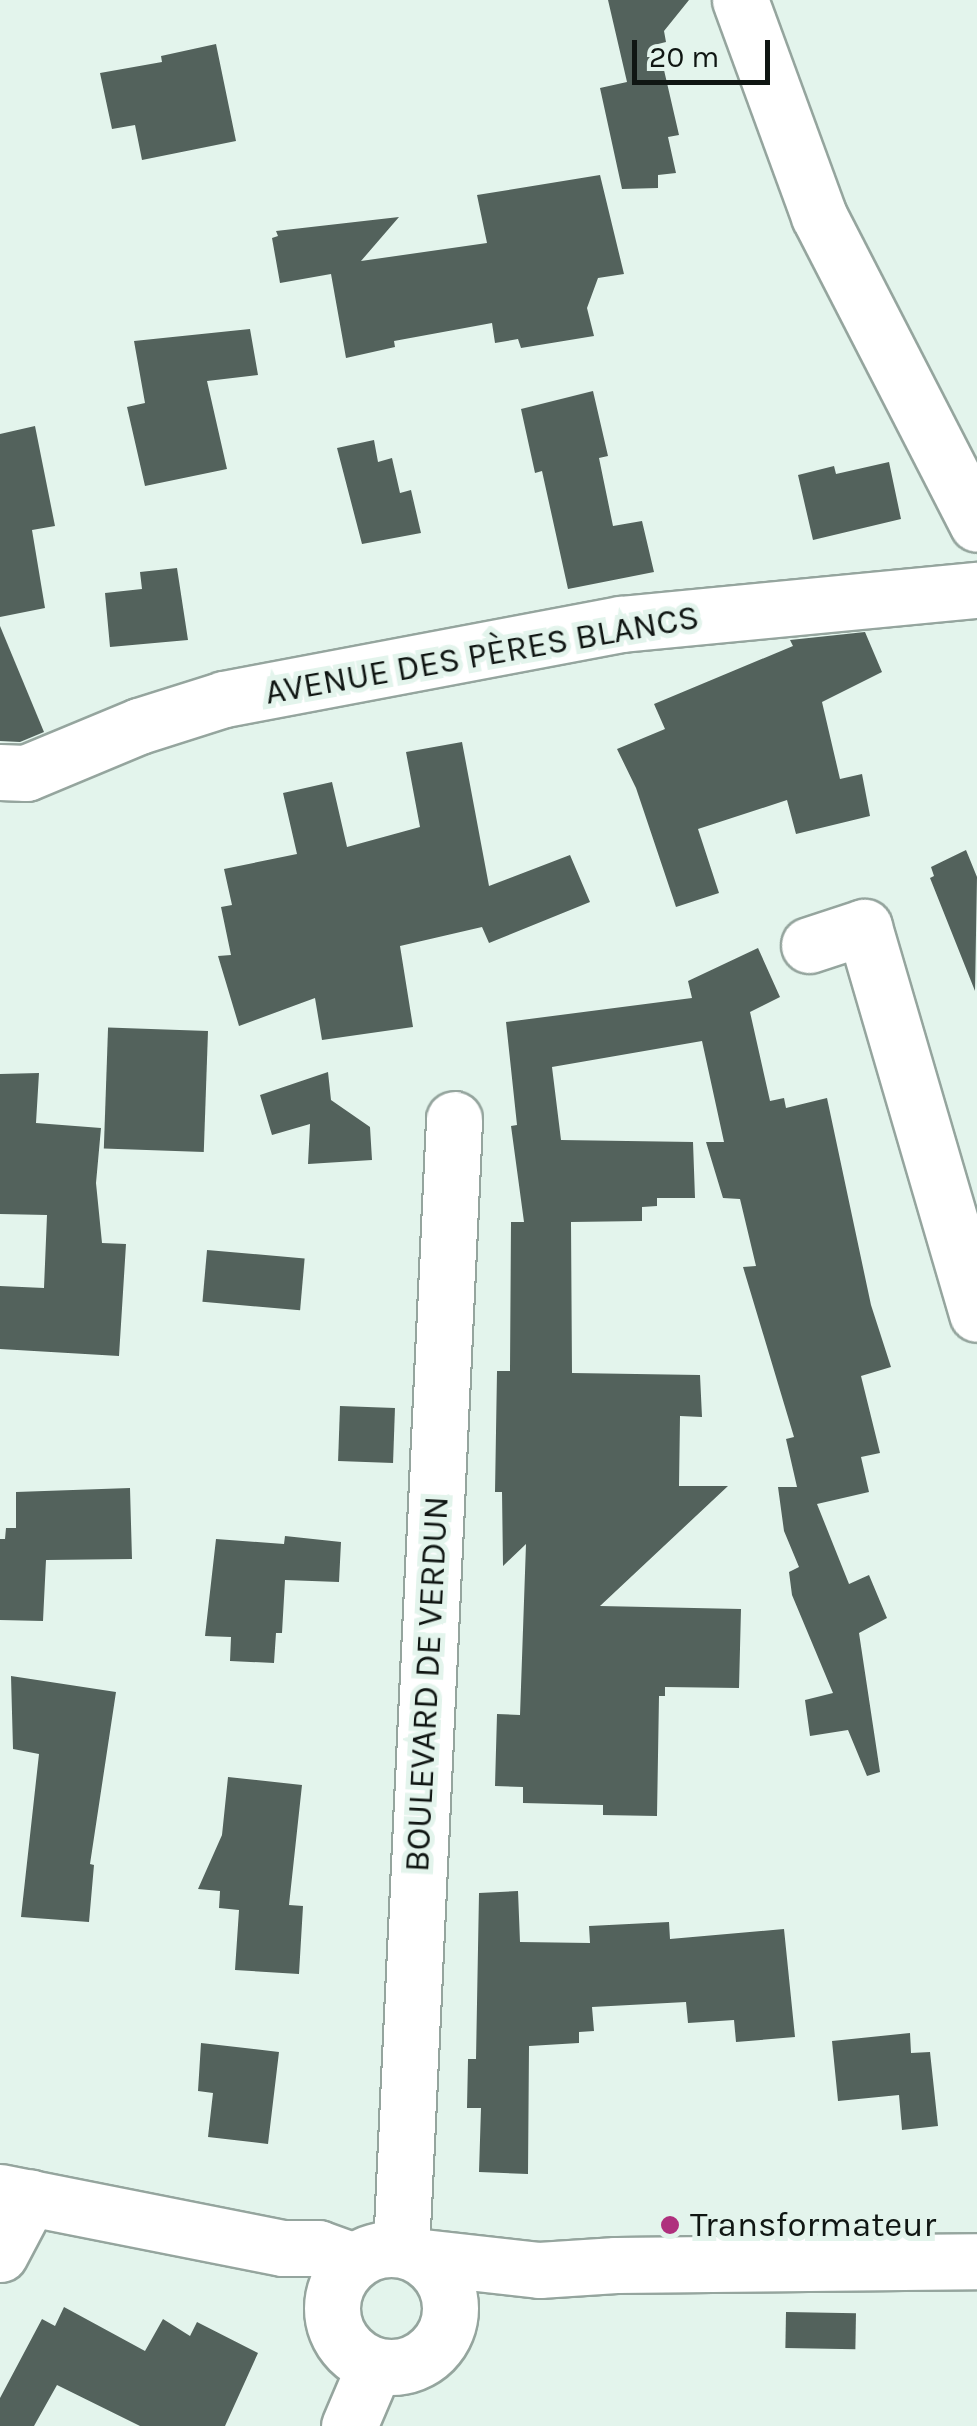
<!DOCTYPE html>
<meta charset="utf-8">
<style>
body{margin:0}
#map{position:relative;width:977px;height:2426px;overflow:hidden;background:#e3f4ec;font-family:Karla,sans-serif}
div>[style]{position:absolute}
.building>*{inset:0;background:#53625c;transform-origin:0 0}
.roads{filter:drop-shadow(2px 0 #95a59e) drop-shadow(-2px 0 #95a59e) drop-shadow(0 2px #95a59e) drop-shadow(0 -2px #95a59e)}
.minor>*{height:55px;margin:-27.5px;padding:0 27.5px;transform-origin:27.5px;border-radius:27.5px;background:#fff}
.minor>.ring{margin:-27.5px;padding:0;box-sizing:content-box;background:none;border:55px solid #fff;border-radius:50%}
.dots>*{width:28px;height:28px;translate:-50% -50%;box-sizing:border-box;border:5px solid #e3f4ec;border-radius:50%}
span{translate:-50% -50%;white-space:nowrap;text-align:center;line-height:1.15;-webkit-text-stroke:10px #e3f4ec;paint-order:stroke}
.street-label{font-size:35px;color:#101613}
.poi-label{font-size:35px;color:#101613}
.left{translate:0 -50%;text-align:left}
.scale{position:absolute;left:632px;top:40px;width:138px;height:45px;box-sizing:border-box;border:5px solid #101613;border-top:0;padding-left:12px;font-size:30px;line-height:35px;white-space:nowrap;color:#101613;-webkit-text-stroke:8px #e3f4ec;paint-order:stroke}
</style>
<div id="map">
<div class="building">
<i style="clip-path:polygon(608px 0,689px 0,664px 31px,666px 42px,658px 44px,679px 135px,668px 137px,676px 173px,658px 175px,658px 188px,622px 189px,600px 88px,627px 82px)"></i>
<i style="clip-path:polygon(216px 44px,236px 141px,142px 160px,135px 125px,112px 129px,100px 73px,162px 62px,161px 56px)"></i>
<i style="clip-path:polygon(600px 175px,624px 274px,598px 278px,587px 308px,594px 336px,521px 348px,518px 339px,495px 343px,492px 323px,394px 341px,395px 347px,346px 358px,331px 274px,280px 283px,272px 238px,278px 236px,276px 231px,399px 217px,361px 261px,487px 243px,477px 195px)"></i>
<i style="clip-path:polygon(250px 329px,258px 375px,207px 381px,227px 469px,145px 486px,127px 407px,145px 403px,134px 341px)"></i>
<i style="clip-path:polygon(593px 391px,608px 456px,599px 458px,613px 526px,642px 521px,654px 572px,568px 589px,542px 471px,535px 473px,521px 409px)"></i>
<i style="clip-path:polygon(35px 426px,55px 526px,32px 530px,45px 608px,0 617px,0 434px)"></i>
<i style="clip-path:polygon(374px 440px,378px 462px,392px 458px,400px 493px,411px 490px,421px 533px,362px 544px,337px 448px)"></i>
<i style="clip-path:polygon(889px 462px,901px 519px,813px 540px,798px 475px,834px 466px,836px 474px)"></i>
<i style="clip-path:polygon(177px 568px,188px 640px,110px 647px,105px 593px,142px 589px,140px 572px)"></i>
<i style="clip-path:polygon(0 626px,44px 732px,20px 742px,0 741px)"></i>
<i style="clip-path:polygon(865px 632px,882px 672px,822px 702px,840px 779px,862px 774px,870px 816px,796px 834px,787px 800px,698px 829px,719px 893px,676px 907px,636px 788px,617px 749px,665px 729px,654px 704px,793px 646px,790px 640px)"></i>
<i style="clip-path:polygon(462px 742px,489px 886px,570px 855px,590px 902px,489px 943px,482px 927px,400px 946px,413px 1027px,322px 1040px,315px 998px,239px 1026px,218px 956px,231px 955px,221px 907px,232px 905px,224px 869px,297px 854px,283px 793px,332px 782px,347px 847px,420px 827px,406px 752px)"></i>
<i style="clip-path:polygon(966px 850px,977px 877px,975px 991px,930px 878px,934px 876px,931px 867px)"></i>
<i style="clip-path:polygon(758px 948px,780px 997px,750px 1012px,770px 1101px,784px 1098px,786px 1108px,827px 1098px,871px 1305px,891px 1367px,861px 1376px,880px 1453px,861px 1457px,869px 1492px,817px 1504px,849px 1584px,869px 1575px,887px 1618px,859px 1633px,880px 1772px,867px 1776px,848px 1730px,810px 1736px,805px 1700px,833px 1693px,792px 1595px,789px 1572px,799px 1567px,784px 1531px,778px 1487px,797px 1487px,786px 1439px,794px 1437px,743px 1267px,756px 1266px,740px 1199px,723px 1198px,706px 1142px,724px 1142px,702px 1041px,552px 1067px,561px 1140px,693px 1142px,695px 1198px,657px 1198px,657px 1206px,642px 1207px,642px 1221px,571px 1222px,572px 1373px,700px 1375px,702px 1417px,680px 1416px,679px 1486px,728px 1486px,600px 1606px,741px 1609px,739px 1688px,665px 1687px,665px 1696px,659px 1696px,657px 1816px,603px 1815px,603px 1805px,523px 1803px,523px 1787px,495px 1786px,497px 1714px,520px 1715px,526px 1544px,503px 1566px,502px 1492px,495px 1492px,497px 1371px,510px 1371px,511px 1222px,524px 1222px,511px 1126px,517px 1125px,506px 1022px,692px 998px,688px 981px)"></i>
<i style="left:208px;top:1031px;width:121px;height:100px;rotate:92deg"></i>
<i style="clip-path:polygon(328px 1072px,331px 1100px,370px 1127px,372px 1160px,308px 1164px,310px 1124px,272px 1135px,260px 1095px)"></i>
<i style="clip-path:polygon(39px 1073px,36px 1123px,101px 1128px,96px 1183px,102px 1243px,126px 1244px,119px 1356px,0 1349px,0 1286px,44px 1288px,47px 1215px,0 1214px,0 1074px)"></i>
<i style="left:207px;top:1250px;width:98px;height:52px;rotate:5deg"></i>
<i style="left:340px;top:1406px;width:55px;height:55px;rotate:2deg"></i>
<i style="clip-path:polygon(130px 1488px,132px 1559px,46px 1560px,43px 1621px,0 1620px,0 1539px,5px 1539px,6px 1528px,16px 1528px,16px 1492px)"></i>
<i style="clip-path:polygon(285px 1536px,341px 1542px,339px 1582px,285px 1580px,282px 1633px,276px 1633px,274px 1663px,230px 1661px,231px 1637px,205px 1636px,216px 1539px,284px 1544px)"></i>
<i style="clip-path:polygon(11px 1676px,116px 1692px,90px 1864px,94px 1865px,89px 1922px,21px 1917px,39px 1754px,13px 1749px)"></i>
<i style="clip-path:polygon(228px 1777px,302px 1785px,289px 1905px,303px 1906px,299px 1974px,235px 1970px,239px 1910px,219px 1908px,220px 1891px,198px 1889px,222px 1835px)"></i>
<i style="clip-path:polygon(518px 1891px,520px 1942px,590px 1943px,589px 1926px,669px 1922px,670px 1939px,784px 1929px,795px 2037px,736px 2042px,734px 2020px,688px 2023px,686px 2002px,592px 2007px,594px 2031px,579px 2032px,579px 2043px,529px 2046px,528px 2174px,479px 2172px,481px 2108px,467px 2108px,468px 2059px,476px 2059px,479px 1893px)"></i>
<i style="clip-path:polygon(910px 2033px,911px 2053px,930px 2052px,938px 2126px,902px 2130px,899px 2095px,838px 2101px,832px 2041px)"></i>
<i style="clip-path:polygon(201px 2043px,279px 2052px,268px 2144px,208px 2137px,213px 2093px,198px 2091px)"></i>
<i style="clip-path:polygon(64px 2307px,145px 2351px,163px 2319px,190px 2336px,197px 2322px,258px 2353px,225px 2426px,140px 2426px,57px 2385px,34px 2426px,0 2426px,0 2398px,42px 2319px,55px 2326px)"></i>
<i style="left:786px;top:2312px;width:70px;height:36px;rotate:1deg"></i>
</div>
<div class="roads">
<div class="minor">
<i style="left:740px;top:0;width:230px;rotate:69.9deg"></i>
<i style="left:819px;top:216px;width:346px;rotate:62.8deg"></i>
<i style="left:0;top:772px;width:26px;rotate:2deg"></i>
<i style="left:26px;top:773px;width:122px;rotate:-22.6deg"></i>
<i style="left:139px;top:726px;width:89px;rotate:-17.6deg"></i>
<i style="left:224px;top:699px;width:404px;rotate:-10.7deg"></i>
<i style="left:621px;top:624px;width:358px;rotate:-5.5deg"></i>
<i style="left:809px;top:945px;width:58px;rotate:-18.1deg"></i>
<i style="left:864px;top:927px;width:403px;rotate:73.7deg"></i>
<i style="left:0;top:2192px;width:288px;rotate:11.2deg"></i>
<i style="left:283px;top:2248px;width:35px"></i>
<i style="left:318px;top:2248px;width:37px;rotate:20deg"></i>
<i class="ring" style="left:332px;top:2249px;width:63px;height:63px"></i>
<i style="left:401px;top:2249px;width:1131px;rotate:-87.31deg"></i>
<i style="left:0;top:2254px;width:64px;rotate:-62.2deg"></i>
<i style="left:423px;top:2257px;width:117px;rotate:6.4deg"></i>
<i style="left:539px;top:2270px;width:77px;rotate:-3.7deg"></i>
<i style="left:616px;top:2265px;width:361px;rotate:-0.6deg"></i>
<i style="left:349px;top:2426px;width:66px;rotate:-66.9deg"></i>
</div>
</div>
<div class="dots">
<i style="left:670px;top:2225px;background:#af307d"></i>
</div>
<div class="street-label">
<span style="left:482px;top:655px;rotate:-10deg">AVENUE DES PÈRES BLANCS</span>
<span style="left:427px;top:1684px;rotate:-87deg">BOULEVARD DE VERDUN</span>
</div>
<div class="poi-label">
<span class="left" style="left:690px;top:2225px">Transformateur</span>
</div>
<div class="scale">20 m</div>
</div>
